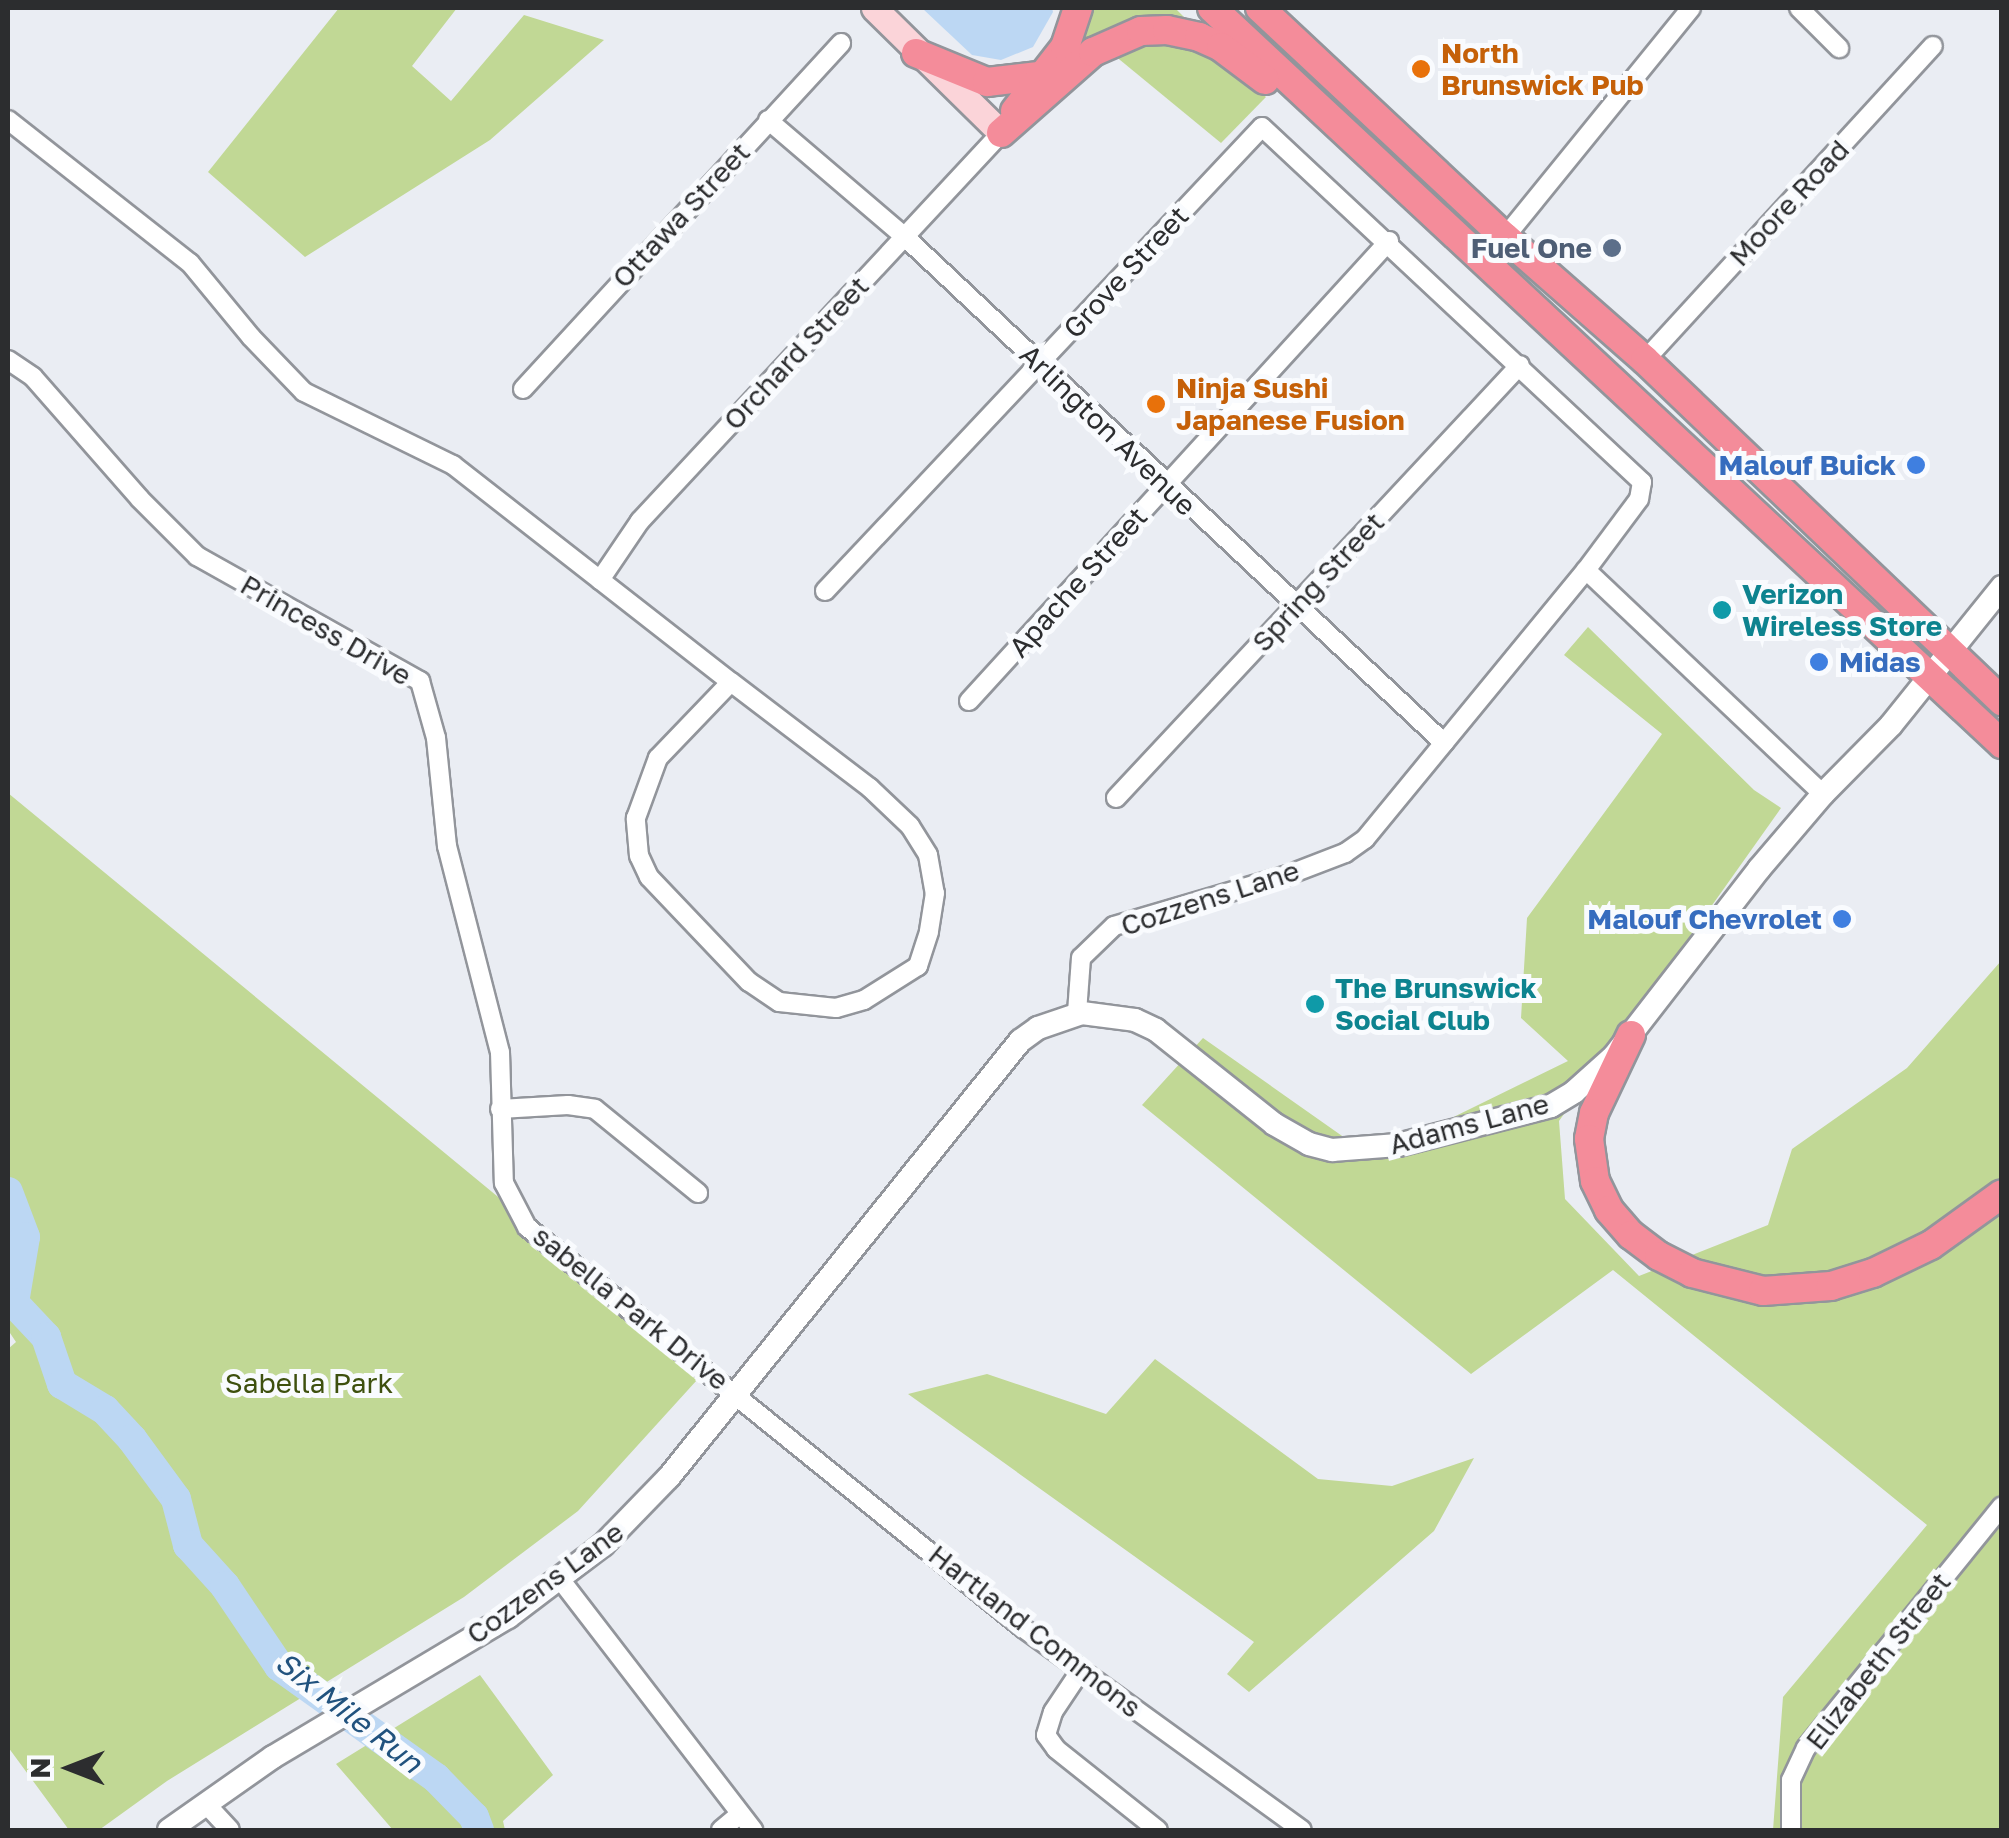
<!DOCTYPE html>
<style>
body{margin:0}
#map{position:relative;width:2009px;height:1838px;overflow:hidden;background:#eaedf3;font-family:"Golos Text",sans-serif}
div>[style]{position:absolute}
.green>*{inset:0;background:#c1d895}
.water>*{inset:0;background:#bcd7f3}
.river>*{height:30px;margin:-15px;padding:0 15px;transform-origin:15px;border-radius:15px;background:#bcd7f3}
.roads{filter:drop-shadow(2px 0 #92959b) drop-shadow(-2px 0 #92959b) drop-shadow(0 2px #92959b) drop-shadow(0 -2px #92959b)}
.minor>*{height:18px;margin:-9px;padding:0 9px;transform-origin:9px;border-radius:9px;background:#fff}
.tertiary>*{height:22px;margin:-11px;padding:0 11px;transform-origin:11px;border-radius:11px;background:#fff}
.secondary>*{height:25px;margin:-12.5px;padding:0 12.5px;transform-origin:12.5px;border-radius:12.5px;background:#fbd4d9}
.trunk>*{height:28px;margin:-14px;padding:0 14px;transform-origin:14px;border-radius:14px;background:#f48c9a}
.dots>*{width:28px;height:28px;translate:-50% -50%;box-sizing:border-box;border:5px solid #f9fbfe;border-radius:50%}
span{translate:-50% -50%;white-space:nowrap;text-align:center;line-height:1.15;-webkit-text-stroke:10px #f9fbfe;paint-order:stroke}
.food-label{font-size:28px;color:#c56008;font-weight:700}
.left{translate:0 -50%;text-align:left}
.street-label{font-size:28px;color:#2c2d2f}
.service-label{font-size:28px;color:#4e5e75;font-weight:700}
.right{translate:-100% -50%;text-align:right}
.shop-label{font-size:28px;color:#366cbe;font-weight:700}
.culture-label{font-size:28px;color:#0d838f;font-weight:700}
.park-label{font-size:28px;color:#3e500e}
.water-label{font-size:30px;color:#21527e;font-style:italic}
.frame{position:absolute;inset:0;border:10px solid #2c2d2f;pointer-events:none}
.north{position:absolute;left:20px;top:1718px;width:100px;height:100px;-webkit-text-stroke:8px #f9fbfe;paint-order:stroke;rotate:270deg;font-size:28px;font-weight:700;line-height:40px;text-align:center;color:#2c2d2f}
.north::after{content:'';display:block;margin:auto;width:35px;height:45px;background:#2c2d2f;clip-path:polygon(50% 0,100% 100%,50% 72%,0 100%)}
</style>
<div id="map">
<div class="green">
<i style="clip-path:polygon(339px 8px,457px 8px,412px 66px,451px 101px,524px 15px,604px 40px,490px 140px,305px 257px,208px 172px)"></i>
<i style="clip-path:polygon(1089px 8px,1175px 8px,1185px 18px,1161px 19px,1084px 42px)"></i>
<i style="clip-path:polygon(1156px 40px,1212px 51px,1266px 97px,1221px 143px,1114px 55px)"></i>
<i style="clip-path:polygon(1588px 627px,1754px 790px,1781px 808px,1559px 1121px,1565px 1199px,1639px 1276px,1768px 1225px,1792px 1149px,1907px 1068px,2001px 961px,2001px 1830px,1773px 1830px,1783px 1697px,1927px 1525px,1613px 1270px,1471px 1374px,1142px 1105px,1203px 1038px,1372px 1157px,1568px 1061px,1521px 1018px,1527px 918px,1662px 734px,1564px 655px)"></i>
<i style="clip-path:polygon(8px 793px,707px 1369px,578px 1511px,464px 1597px,167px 1781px,99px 1830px,69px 1830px,8px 1747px,8px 1349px,16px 1342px,8px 1330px)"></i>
<i style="clip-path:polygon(1155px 1359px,1318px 1479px,1392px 1486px,1474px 1458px,1434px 1531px,1249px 1692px,1227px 1674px,1254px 1642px,908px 1394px,987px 1374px,1106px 1414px)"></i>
<i style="clip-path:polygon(480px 1675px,553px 1775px,503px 1821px,505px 1830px,393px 1830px,336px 1764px)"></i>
</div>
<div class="water">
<i style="clip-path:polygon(922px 8px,1052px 8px,1053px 12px,1033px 47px,1001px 60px,972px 55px)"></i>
</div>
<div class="river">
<i style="left:8px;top:1192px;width:48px;rotate:69.3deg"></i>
<i style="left:25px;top:1237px;width:67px;rotate:99.5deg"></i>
<i style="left:14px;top:1303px;width:47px;rotate:46.7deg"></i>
<i style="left:46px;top:1337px;width:50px;rotate:71.2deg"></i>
<i style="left:62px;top:1384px;width:50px;rotate:31.2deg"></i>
<i style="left:105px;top:1410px;width:40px;rotate:47deg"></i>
<i style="left:132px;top:1439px;width:74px;rotate:53.7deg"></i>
<i style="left:176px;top:1499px;width:48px;rotate:75.4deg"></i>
<i style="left:188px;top:1545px;width:55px;rotate:47.9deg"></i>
<i style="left:225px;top:1586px;width:97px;rotate:56deg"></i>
<i style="left:279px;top:1666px;width:193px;rotate:35.5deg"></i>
<i style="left:436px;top:1778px;width:54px;rotate:45.7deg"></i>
<i style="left:474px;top:1817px;width:14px;rotate:69deg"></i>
</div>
<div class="roads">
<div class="minor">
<i style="left:1799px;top:8px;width:57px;rotate:45deg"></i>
<i style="left:8px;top:120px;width:231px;rotate:38.2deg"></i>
<i style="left:190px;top:263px;width:96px;rotate:50.5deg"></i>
<i style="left:251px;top:337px;width:76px;rotate:46.1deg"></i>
<i style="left:304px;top:392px;width:166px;rotate:26.1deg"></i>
<i style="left:453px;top:465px;width:353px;rotate:38deg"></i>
<i style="left:768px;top:120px;width:180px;rotate:40.5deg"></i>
<i style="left:905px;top:237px;width:739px;rotate:43.19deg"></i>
<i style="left:1505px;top:237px;width:295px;rotate:-50.9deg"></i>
<i style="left:8px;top:360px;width:30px;rotate:34deg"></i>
<i style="left:33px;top:377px;width:162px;rotate:48.7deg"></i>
<i style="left:140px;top:499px;width:81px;rotate:45deg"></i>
<i style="left:197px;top:556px;width:256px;rotate:29.3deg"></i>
<i style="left:420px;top:681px;width:59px;rotate:74.3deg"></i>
<i style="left:436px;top:738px;width:109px;rotate:84.2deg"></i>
<i style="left:447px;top:846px;width:213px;rotate:75.6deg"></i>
<i style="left:500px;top:1052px;width:131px;rotate:88.3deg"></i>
<i style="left:504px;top:1183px;width:50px;rotate:62.4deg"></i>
<i style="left:527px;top:1227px;width:638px;rotate:38.95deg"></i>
<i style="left:1023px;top:1628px;width:344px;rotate:35.9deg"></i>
<i style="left:1645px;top:360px;width:426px;rotate:-47.5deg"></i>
<i style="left:523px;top:389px;width:470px;rotate:-47.4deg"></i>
<i style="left:1586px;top:570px;width:326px;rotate:43.4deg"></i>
<i style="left:600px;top:580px;width:71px;rotate:-55.9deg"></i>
<i style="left:640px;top:521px;width:530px;rotate:-47.06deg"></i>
<i style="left:825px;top:591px;width:637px;rotate:-46.72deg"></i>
<i style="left:1262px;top:127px;width:520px;rotate:43.05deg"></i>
<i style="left:1642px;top:482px;width:17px;rotate:100deg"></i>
<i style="left:1639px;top:499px;width:89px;rotate:126.7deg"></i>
<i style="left:1586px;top:570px;width:348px;rotate:129.4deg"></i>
<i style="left:1365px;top:839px;width:24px;rotate:145deg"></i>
<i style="left:1345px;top:853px;width:61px;rotate:158.9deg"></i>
<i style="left:1288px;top:875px;width:181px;rotate:163.7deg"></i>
<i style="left:1114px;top:926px;width:46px;rotate:135.9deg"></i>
<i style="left:1081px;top:958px;width:55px;rotate:94.2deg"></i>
<i style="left:731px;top:682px;width:175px;rotate:37.3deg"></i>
<i style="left:870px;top:788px;width:55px;rotate:43.5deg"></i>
<i style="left:910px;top:826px;width:34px;rotate:58deg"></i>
<i style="left:928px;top:855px;width:39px;rotate:80deg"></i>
<i style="left:935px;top:893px;width:39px;rotate:99deg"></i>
<i style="left:929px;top:932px;width:36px;rotate:108deg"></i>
<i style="left:918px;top:966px;width:64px;rotate:147.8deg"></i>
<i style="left:864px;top:1000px;width:29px;rotate:164deg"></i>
<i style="left:836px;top:1008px;width:57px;rotate:-174deg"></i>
<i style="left:779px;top:1002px;width:36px;rotate:-146deg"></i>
<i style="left:749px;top:982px;width:145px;rotate:-133.6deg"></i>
<i style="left:649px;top:877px;width:23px;rotate:-115deg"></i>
<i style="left:639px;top:856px;width:38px;rotate:-95deg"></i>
<i style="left:636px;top:818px;width:64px;rotate:-69.9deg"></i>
<i style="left:658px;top:758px;width:105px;rotate:-46.2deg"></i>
<i style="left:969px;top:701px;width:623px;rotate:-47.6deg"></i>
<i style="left:1116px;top:798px;width:592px;rotate:-46.98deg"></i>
<i style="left:500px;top:1109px;width:68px;rotate:-3.4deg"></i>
<i style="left:568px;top:1105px;width:27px;rotate:8deg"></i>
<i style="left:595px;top:1109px;width:133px;rotate:39.2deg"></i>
<i style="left:560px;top:1579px;width:317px;rotate:52.4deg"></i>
<i style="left:1081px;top:1670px;width:50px;rotate:123.7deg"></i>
<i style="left:1053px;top:1712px;width:24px;rotate:107deg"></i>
<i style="left:1046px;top:1735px;width:17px;rotate:54deg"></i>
<i style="left:1056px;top:1749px;width:130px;rotate:38.5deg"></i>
<i style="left:206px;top:1804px;width:35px;rotate:47deg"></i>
<i style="left:721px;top:1830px;width:25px;rotate:-40deg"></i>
<i style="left:1791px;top:1830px;width:50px;rotate:-90deg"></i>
<i style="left:1791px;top:1780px;width:35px;rotate:-65deg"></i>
<i style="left:1806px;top:1748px;width:311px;rotate:-51deg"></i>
</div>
<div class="tertiary">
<i style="left:169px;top:1830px;width:127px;rotate:-35.1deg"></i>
<i style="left:273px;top:1757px;width:274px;rotate:-30.8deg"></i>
<i style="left:508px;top:1617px;width:119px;rotate:-37.2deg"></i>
<i style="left:603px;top:1545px;width:95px;rotate:-45.9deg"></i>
<i style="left:669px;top:1477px;width:560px;rotate:-51.16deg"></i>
<i style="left:1020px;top:1041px;width:22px;rotate:-36deg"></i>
<i style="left:1038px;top:1028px;width:46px;rotate:-18.8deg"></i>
<i style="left:1082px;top:1013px;width:53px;rotate:7.5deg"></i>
<i style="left:1135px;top:1020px;width:23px;rotate:25deg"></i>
<i style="left:1156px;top:1030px;width:151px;rotate:38.5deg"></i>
<i style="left:1274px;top:1124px;width:40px;rotate:29.7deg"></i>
<i style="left:1309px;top:1144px;width:24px;rotate:15deg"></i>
<i style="left:1332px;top:1150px;width:66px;rotate:-4.3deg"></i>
<i style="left:1398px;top:1145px;width:158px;rotate:-14.3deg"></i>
<i style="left:1551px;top:1106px;width:27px;rotate:-31deg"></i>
<i style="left:1574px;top:1092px;width:54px;rotate:-42deg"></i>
<i style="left:1614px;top:1056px;width:237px;rotate:-52.2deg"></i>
<i style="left:1759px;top:869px;width:99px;rotate:-49.5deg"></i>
<i style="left:1823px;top:794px;width:97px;rotate:-45.4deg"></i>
<i style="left:1891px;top:725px;width:177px;rotate:-51.2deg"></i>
</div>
<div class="secondary">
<i style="left:874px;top:8px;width:178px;rotate:44.5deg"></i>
</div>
<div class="trunk">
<i style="left:1212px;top:8px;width:1080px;rotate:42.97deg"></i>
<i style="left:1260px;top:8px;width:335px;rotate:43.1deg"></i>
<i style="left:1505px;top:237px;width:186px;rotate:41.3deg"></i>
<i style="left:1645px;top:360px;width:494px;rotate:43.7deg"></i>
<i style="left:916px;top:53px;width:77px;rotate:22.2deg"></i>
<i style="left:987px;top:82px;width:50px;rotate:-6.8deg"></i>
<i style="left:1015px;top:111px;width:81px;rotate:-52deg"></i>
<i style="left:1065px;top:47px;width:41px;rotate:-71.6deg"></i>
<i style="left:1001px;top:133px;width:123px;rotate:-41.4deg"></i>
<i style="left:1093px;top:52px;width:52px;rotate:-23.6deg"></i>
<i style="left:1141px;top:31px;width:26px;rotate:-2deg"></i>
<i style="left:1167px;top:30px;width:33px;rotate:12deg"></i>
<i style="left:1199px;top:37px;width:24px;rotate:24deg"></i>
<i style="left:1221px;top:47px;width:55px;rotate:36.9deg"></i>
<i style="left:1631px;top:1035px;width:86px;rotate:115.4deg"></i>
<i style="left:1594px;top:1113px;width:26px;rotate:101deg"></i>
<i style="left:1589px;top:1139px;width:42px;rotate:81.9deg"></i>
<i style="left:1595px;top:1181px;width:32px;rotate:64deg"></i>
<i style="left:1609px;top:1210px;width:33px;rotate:49deg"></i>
<i style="left:1631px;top:1235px;width:35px;rotate:37deg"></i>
<i style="left:1659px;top:1256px;width:37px;rotate:27deg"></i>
<i style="left:1692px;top:1273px;width:73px;rotate:14.2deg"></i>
<i style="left:1763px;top:1291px;width:68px;rotate:-4.2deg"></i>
<i style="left:1831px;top:1286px;width:44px;rotate:-17.2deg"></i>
<i style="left:1873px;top:1273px;width:64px;rotate:-25.8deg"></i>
<i style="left:1931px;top:1245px;width:87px;rotate:-35.7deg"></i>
</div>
</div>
<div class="dots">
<i style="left:1421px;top:69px;background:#e8710a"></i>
<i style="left:1612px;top:248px;background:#5c6f8a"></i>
<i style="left:1156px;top:404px;background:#e8710a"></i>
<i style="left:1916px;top:465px;background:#3f7fe0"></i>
<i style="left:1722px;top:610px;background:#0f9aa8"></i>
<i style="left:1819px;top:662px;background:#3f7fe0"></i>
<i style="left:1842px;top:919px;background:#3f7fe0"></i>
<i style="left:1315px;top:1004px;background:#0f9aa8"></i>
</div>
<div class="food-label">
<span class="left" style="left:1441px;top:69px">North<br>Brunswick Pub</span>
<span class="left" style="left:1176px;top:404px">Ninja Sushi<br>Japanese Fusion</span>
</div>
<div class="street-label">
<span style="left:1789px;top:203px;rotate:-47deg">Moore Road</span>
<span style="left:681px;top:215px;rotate:-47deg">Ottawa Street</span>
<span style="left:1126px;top:272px;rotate:-47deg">Grove Street</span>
<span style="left:796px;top:353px;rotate:-47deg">Orchard Street</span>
<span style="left:1108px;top:430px;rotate:44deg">Arlington Avenue</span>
<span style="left:1078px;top:582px;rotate:-48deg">Apache Street</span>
<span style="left:1318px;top:582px;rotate:-47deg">Spring Street</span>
<span style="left:326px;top:630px;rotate:30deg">Princess Drive</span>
<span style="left:1210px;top:898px;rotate:-18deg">Cozzens Lane</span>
<span style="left:1469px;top:1124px;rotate:-15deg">Adams Lane</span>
<span style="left:631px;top:1308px;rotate:39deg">sabella Park Drive</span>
<span style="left:545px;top:1583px;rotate:-36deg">Cozzens Lane</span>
<span style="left:1035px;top:1631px;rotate:38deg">Hartland Commons</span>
<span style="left:1878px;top:1661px;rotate:-52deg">Elizabeth Street</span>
</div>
<div class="service-label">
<span class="right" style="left:1592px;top:248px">Fuel One</span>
</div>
<div class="shop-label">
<span class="right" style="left:1896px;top:465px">Malouf Buick</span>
<span class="left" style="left:1839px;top:662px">Midas</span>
<span class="right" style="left:1822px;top:919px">Malouf Chevrolet</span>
</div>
<div class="culture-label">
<span class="left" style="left:1742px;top:610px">Verizon<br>Wireless Store</span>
<span class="left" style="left:1335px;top:1004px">The Brunswick<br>Social Club</span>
</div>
<div class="park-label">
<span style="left:309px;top:1383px">Sabella Park</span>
</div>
<div class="water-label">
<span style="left:349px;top:1712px;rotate:38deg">Six Mile Run</span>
</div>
<div class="frame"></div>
<div class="north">N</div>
</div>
